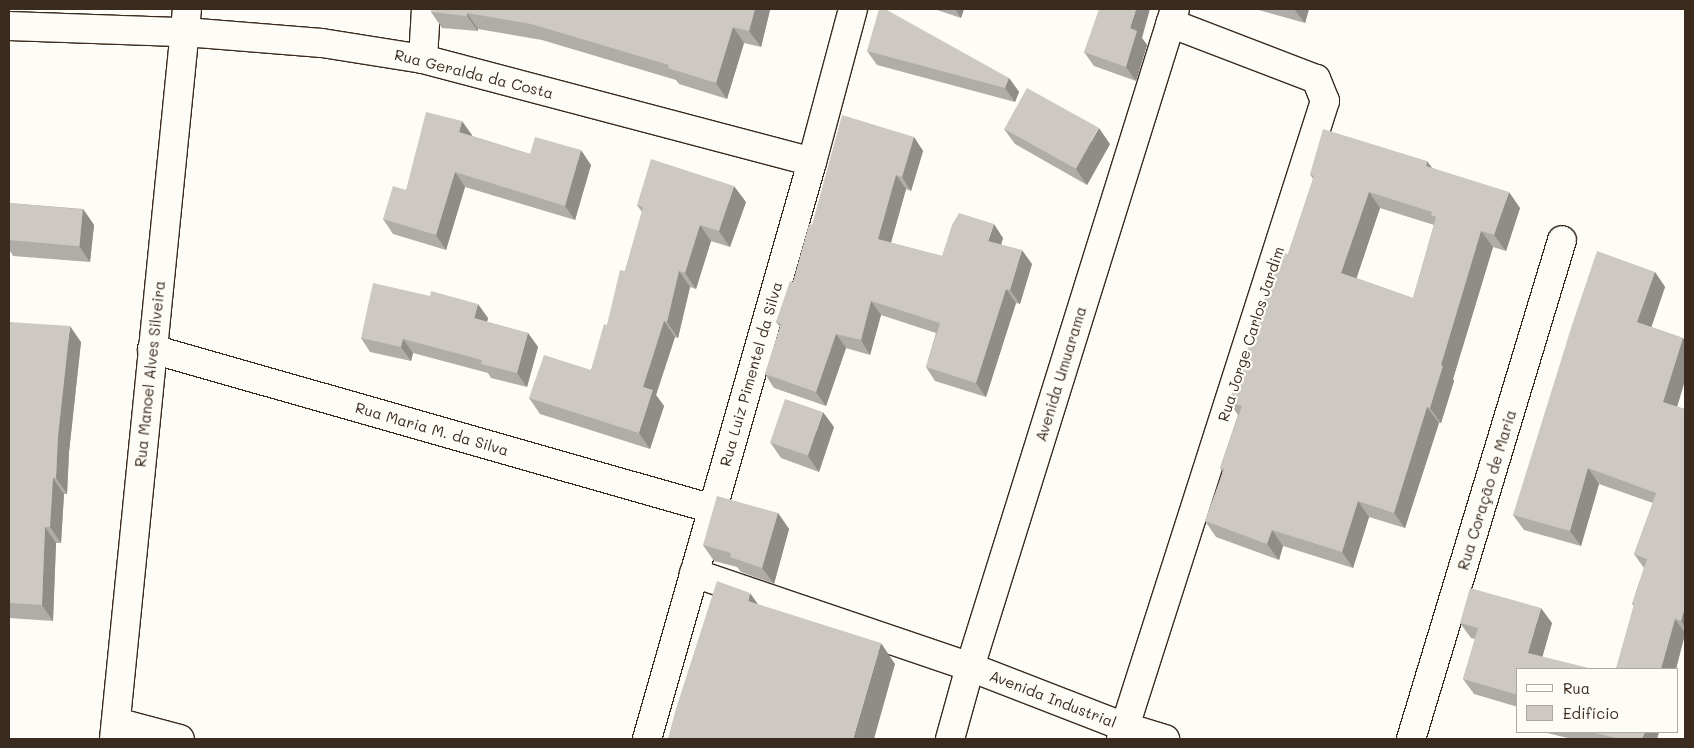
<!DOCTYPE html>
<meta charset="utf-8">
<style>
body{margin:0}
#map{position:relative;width:1694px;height:748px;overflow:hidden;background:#fdfcf7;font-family:Mali,sans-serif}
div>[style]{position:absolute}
.roads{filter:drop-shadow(1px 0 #3b2a1e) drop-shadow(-1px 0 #3b2a1e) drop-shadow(0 1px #3b2a1e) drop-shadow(0 -1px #3b2a1e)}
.minor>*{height:28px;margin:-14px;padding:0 14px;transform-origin:14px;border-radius:14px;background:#fdfcf7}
.tertiary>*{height:28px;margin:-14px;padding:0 14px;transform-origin:14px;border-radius:14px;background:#fdfcf7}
.wall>*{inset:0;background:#b0aca7}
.shaded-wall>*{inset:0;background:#908c88}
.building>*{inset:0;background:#cdc8c2;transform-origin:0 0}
span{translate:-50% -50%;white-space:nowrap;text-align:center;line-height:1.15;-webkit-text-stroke:4.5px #fdfcf7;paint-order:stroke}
.street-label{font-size:15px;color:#3b2a1e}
.frame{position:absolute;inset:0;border:10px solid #3b2a1e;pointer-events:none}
.legend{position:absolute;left:1516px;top:668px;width:162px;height:65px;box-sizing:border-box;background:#fdfcf7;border:1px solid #afa8a0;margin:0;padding:6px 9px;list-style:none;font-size:15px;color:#3b2a1e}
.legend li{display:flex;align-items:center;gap:10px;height:25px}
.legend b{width:25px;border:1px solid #afa8a0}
</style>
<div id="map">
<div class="roads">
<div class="minor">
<i style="left:9px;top:26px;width:176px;rotate:2deg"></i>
<i style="left:185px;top:32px;width:137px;rotate:4.6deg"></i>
<i style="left:322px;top:43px;width:102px;rotate:9deg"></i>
<i style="left:423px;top:59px;width:402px;rotate:14.8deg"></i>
<i style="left:423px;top:59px;width:50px;rotate:-86.6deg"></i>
<i style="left:152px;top:349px;width:583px;rotate:15.92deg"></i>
<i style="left:694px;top:573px;width:292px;rotate:18.8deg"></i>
<i style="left:116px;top:722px;width:66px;rotate:14.9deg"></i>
<i style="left:114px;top:739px;width:734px;rotate:-84.29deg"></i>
<i style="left:647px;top:739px;width:600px;rotate:-74.04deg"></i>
<i style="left:812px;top:162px;width:158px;rotate:-75deg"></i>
<i style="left:1121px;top:739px;width:670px;rotate:-72.27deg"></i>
<i style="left:1325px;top:101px;width:24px;rotate:-112deg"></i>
<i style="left:1316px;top:79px;width:156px;rotate:-159deg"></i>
<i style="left:1411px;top:739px;width:521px;rotate:-73.16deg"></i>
</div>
<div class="tertiary">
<i style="left:970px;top:667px;width:166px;rotate:21.2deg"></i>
<i style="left:1125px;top:727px;width:42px;rotate:16.7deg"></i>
<i style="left:950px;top:739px;width:75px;rotate:-74.5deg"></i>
<i style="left:970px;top:667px;width:689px;rotate:-72.7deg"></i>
</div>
</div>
<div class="wall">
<i style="clip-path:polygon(934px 9px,964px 9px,961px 18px)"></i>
<i style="clip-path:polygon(1255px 9px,1309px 9px,1305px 23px)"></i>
<i style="clip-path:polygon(770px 10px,761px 47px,744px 43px,727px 99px,679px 84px,676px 80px,542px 40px,478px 29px,478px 31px,442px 28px,431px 12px)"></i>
<i style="clip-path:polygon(1142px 38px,1147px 45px,1136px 81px,1094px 66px,1084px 52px)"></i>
<i style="clip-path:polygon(867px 51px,1009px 78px,1019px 92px,1015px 102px,877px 65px)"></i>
<i style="clip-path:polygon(1004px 129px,1110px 144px,1087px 185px,1015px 144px)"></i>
<i style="clip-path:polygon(472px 135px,472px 136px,530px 154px,591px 165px,575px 220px,465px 187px,446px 250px,393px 234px,383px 219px,406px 190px)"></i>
<i style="clip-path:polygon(914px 137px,923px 151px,911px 191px,906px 189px,891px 243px,942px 256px,1003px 238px,1001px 244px,1032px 264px,1020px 304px,1016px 303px,986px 397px,935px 381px,926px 367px,936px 333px,881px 315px,870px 355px,846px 348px,826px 406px,774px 388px,765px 374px,780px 327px,776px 322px,793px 282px,812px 225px)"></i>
<i style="clip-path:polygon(evenodd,1433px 168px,1520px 208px,1506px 251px,1493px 247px,1453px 379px,1454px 381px,1441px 423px,1439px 423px,1405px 528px,1369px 517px,1353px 568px,1283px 546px,1279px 560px,1216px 537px,1205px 521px,1223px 472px,1220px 468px,1238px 415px,1229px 402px,1288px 254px,1313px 179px,1310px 174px,1433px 168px,1380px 208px,1434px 225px,1413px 298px,1356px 278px,1380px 208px)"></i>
<i style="clip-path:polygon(746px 202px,730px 247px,711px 241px,696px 289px,690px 287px,678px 338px,675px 337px,656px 395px,664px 406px,650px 449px,540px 414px,529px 398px,591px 370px,607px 325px,625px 271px,642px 212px,637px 205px)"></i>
<i style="clip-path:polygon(9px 203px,83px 209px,94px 225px,90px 262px,13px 256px,9px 249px)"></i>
<i style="clip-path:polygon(1655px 272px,1665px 287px,1651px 327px,1683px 338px,1685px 341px,1685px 380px,1677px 407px,1685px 409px,1685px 635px,1676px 669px,1616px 669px,1634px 606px,1632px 604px,1644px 568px,1634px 554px,1653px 503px,1599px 484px,1581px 546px,1524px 530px,1513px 515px)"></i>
<i style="clip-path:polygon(488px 318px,487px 322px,528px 333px,538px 347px,527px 387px,491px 378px,488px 373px,413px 353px,411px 361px,370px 352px,361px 338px)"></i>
<i style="clip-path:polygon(9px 322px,81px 342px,69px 452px,67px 494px,64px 494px,61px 543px,56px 543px,53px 621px,9px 618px)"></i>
<i style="clip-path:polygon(834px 427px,819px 472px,781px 458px,770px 442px)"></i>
<i style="clip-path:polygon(778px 513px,789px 529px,774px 584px,741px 572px,737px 567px,714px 561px,703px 545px)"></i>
<i style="clip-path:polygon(1460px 623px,1552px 623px,1542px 657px,1518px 669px,1518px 707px,1474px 694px,1463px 679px,1475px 639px,1471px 638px)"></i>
<i style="clip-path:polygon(1543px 732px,1659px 732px,1657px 739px,1572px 739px)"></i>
</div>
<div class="shaded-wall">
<i style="clip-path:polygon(755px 9px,768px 9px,770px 10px,761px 47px,749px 31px)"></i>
<i style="clip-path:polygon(955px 9px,964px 9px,961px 18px)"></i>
<i style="clip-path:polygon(1136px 9px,1150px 9px,1142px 38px,1147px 45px,1136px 81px,1126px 67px,1130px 28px)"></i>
<i style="clip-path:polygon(1294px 9px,1309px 9px,1305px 23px)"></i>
<i style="clip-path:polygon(467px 13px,478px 29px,478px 31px,467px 16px)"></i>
<i style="clip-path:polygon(733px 27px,744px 43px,727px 99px,716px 83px)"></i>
<i style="clip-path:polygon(1009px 78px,1019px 92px,1015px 102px,1005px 88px)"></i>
<i style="clip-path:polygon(462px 121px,472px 135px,469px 146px,459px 132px)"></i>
<i style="clip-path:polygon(1099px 128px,1110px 144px,1087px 185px,1076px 169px)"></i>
<i style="clip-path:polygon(914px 137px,923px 151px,911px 191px,902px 177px)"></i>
<i style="clip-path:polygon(581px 150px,591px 165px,575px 220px,565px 206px)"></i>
<i style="clip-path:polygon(1427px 161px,1438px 176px,1426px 166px)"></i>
<i style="clip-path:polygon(455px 172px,465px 187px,446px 250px,436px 235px)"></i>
<i style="clip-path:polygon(896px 175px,906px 189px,888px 253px,878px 239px)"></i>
<i style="clip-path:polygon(734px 186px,746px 202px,730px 247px,719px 231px)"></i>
<i style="clip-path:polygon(1369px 192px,1380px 208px,1353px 289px,1341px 273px)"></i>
<i style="clip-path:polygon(1509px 192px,1520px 208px,1506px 251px,1494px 235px)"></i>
<i style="clip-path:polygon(83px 209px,94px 225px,90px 262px,79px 246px)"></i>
<i style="clip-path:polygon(994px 224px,1003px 238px,998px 255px,988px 241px)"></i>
<i style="clip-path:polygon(700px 225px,711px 241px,696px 289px,685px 273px)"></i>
<i style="clip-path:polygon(1481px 231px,1493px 247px,1453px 379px,1454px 381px,1441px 423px,1430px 408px,1441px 365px)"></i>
<i style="clip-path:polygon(1022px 250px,1032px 264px,1020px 304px,1010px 290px)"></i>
<i style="clip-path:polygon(679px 271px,690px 287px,678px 338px,667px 322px)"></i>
<i style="clip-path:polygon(1655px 272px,1665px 287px,1648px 337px,1637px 322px)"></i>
<i style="clip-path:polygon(1006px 289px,1016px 303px,986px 397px,976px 383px)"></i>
<i style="clip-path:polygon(871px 301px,881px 315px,870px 355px,861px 340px)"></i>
<i style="clip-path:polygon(478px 304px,488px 318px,484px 332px,474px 318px)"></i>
<i style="clip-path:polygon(664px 321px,675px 337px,656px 395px,664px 406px,650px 449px,639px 433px,643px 387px)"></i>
<i style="clip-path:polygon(70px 326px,81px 342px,69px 452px,67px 494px,56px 478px,58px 436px)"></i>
<i style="clip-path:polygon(528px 333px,538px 347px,527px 387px,517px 373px)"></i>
<i style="clip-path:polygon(836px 334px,846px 348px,826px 406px,816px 392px)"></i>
<i style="clip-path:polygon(1683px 338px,1685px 341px,1685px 380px,1674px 417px,1663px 402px)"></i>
<i style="clip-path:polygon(403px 339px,413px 353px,411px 361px,401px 347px)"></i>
<i style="clip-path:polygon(1427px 407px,1439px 423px,1405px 528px,1394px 513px)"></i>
<i style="clip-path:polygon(823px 412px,834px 427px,819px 472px,808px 456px)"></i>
<i style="clip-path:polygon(1588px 468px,1599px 484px,1581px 546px,1570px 531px)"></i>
<i style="clip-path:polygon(53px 478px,64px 494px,61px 543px,50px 527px)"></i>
<i style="clip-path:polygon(1358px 501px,1369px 517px,1353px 568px,1342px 552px)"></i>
<i style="clip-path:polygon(778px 513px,789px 529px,774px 584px,762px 568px)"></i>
<i style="clip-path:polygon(45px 527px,56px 543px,53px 621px,42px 605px)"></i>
<i style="clip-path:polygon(1272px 530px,1283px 546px,1279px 560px,1267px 544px)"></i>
<i style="clip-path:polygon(750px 593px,765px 614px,748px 601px)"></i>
<i style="clip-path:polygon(1685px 607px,1685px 627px,1681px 621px)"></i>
<i style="clip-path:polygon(1541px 608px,1552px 623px,1539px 669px,1528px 653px)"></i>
<i style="clip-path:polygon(1675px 619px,1685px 633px,1676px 669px,1661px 669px)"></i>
<i style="clip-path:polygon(881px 643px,895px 664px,874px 739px,853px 739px)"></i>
<i style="clip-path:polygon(1645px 732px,1659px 732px,1657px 739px,1642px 739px)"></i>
</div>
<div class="building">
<i style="clip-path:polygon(431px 9px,755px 9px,749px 31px,733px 27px,716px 83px,668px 68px,669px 65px,531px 24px,467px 13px,467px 16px,431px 12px)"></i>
<i style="clip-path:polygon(879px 9px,885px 9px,1009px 78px,1005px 88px,867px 51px)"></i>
<i style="clip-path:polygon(1099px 9px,1136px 9px,1130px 28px,1137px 31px,1126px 67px,1084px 52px)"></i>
<i style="left:1027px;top:88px;width:82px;height:47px;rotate:29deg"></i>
<i style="clip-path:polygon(426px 112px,462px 121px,459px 132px,530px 154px,535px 137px,581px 150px,565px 206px,455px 172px,436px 235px,383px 219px,393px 186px,406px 190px)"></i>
<i style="clip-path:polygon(842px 115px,914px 137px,902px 177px,896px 175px,878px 239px,942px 256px,952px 225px,959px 213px,994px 224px,988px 241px,1022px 250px,1010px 290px,1006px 289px,976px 383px,926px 367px,940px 323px,871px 301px,861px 340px,836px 334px,816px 392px,765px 374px,781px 324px,776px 322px,790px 281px,793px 282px,809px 224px,812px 225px)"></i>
<i style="clip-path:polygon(evenodd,1323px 129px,1427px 161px,1426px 166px,1509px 192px,1494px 235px,1481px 231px,1441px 365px,1443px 366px,1430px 408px,1427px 407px,1394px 513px,1358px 501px,1342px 552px,1272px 530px,1267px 544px,1205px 521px,1224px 469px,1220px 468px,1242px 406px,1229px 402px,1281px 252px,1288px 254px,1314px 176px,1310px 174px,1323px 129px,1369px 192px,1432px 212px,1431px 215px,1436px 217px,1413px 298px,1341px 273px,1369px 192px)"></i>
<i style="clip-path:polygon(651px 159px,734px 186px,719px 231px,700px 225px,685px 273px,679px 271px,667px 322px,664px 321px,643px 387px,653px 390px,639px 433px,529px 398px,544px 355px,591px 370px,604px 324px,607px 325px,620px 270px,625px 271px,643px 207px,637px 205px)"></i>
<i style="left:9px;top:203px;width:74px;height:37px;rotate:5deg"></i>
<i style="clip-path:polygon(1597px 251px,1655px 272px,1637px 322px,1683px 338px,1663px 402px,1685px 409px,1685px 607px,1681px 621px,1675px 619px,1661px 669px,1616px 669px,1634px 604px,1632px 604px,1647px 559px,1634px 554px,1656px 493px,1588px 468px,1570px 531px,1513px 515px,1572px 325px)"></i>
<i style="clip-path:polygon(373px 283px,430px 296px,431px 291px,478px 304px,474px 318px,528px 333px,517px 373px,481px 364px,482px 360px,403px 339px,401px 347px,361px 338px)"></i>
<i style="clip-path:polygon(9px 322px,70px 326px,58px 436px,56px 478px,53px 478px,50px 527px,45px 527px,42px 605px,9px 603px)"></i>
<i style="left:785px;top:399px;width:40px;height:46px;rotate:19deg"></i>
<i style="clip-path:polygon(717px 496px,778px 513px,762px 568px,730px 557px,731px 553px,703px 545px)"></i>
<i style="clip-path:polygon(717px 581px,750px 593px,748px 601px,881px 643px,853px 739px,762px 739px,758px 738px,758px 739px,668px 739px,675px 712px)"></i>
<i style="clip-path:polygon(1470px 588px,1541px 608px,1528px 653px,1593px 669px,1518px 669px,1518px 695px,1463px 679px,1478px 628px,1460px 623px)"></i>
<i style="clip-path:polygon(1591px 732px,1645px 732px,1642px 739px,1620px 739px)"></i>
</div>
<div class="street-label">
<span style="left:474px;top:74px;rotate:14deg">Rua Geralda da Costa</span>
<span style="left:1251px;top:334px;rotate:-72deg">Rua Jorge Carlos Jardim</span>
<span style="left:150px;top:374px;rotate:-84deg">Rua Manoel Alves Silveira</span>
<span style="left:751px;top:374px;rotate:-74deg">Rua Luiz Pimentel da Silva</span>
<span style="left:1061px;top:374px;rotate:-73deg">Avenida Umuarama</span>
<span style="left:432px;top:429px;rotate:16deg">Rua Maria M. da Silva</span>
<span style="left:1487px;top:490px;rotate:-73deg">Rua Coração de Maria</span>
<span style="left:1053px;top:699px;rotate:21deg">Avenida Industrial</span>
</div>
<div class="frame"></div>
<ul class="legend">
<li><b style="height:6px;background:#fdfcf7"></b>Rua</li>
<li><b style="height:14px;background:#cdc8c2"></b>Edifício</li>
</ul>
</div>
